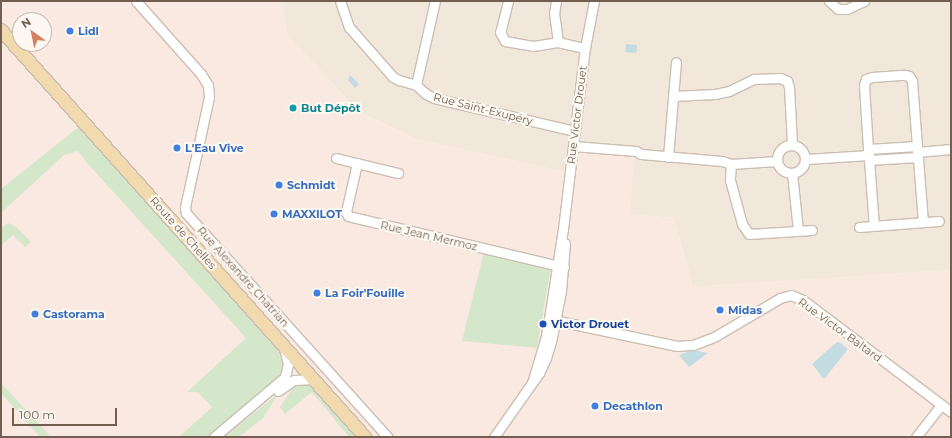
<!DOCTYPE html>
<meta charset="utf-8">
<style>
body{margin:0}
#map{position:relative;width:952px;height:438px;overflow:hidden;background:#fbf5ec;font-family:Montserrat,sans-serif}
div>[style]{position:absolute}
.residential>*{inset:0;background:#f1e8db}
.commercial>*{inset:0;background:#f9e9e1}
.green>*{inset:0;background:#d5e7cb}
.water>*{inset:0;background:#c2dce2;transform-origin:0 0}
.roads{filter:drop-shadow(1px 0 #ccbeb2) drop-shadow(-1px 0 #ccbeb2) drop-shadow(0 1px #ccbeb2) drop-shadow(0 -1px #ccbeb2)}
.minor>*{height:9px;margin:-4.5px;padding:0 4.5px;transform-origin:4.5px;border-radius:4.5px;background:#fff}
.minor>.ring{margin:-4.5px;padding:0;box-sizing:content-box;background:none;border:9px solid #fff;border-radius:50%}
.major>*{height:12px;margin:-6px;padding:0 6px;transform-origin:6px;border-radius:6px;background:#f1daad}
.dots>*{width:11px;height:11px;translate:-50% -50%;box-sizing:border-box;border:2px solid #fdf9f2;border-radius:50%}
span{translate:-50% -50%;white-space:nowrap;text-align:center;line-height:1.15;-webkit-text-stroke:4px #fdf9f2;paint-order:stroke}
.shop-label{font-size:11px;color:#366cbe;font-weight:700}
.left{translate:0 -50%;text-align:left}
.culture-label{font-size:11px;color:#0d838f;font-weight:700}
.street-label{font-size:11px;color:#735f51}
.transit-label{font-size:11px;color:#164399;font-weight:700}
.frame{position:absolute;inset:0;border:2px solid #735f51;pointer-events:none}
.north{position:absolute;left:12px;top:12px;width:40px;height:40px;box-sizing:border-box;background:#fdf9f2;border:1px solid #c6bbb2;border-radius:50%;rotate:327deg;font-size:11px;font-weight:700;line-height:16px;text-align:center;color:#735f51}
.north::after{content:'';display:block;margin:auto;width:14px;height:18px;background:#d57f60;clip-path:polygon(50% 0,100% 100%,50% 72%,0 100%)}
.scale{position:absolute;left:12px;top:408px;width:105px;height:18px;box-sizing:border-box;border:2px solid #735f51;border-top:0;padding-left:5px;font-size:12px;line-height:14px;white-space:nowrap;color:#735f51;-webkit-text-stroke:3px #fdf9f2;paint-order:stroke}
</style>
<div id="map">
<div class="residential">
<i style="clip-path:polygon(281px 1px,951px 1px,951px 270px,693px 287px,674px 218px,630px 214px,570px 173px,416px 139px,358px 111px,288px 35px)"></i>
</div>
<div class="commercial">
<i style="clip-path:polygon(evenodd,1px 1px,281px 1px,288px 35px,358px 111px,416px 139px,570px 173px,572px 151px,635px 157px,630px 214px,674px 218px,693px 287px,951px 270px,951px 437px,1px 437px,1px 1px,20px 20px,44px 20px,44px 44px,20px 44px,20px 20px)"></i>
</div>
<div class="green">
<i style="clip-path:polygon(81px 125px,286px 360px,282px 378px,212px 437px,179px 437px,212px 407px,198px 392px,187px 392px,246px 338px,88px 164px,78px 151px,64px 155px,1px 213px,1px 189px)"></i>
<i style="clip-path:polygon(8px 223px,15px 226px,31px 242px,25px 247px,13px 235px,1px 246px,1px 228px)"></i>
<i style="clip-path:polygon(484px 252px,551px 267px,537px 348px,462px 341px)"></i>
<i style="clip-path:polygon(1px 383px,51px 437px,40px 437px,1px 393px)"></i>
<i style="clip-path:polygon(300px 383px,309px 384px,355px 437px,349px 437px,312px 392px,285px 414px,280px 407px,292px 389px)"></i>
<i style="clip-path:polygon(278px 394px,263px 418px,239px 437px,223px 437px)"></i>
</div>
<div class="water">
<i style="left:626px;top:44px;width:11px;height:8px;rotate:5deg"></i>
<i style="clip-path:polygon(350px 75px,359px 84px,355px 88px,348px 80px)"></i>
<i style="clip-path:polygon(837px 342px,841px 343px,848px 349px,825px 378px,823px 378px,812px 364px)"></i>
<i style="clip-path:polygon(693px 350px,708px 353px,689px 367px,679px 355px)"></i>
</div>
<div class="roads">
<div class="minor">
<i style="left:136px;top:1px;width:98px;rotate:48.3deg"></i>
<i style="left:201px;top:74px;width:13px;rotate:58deg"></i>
<i style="left:208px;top:85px;width:12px;rotate:85deg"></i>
<i style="left:209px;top:97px;width:113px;rotate:102.3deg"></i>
<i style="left:185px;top:207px;width:6px;rotate:81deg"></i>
<i style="left:186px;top:213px;width:302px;rotate:48deg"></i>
<i style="left:340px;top:1px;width:28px;rotate:71deg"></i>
<i style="left:349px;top:27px;width:67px;rotate:48.7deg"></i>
<i style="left:393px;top:77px;width:7px;rotate:27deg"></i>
<i style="left:399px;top:80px;width:18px;rotate:16deg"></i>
<i style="left:416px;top:85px;width:13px;rotate:42deg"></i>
<i style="left:426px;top:94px;width:9px;rotate:27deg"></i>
<i style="left:434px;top:98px;width:145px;rotate:13.2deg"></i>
<i style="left:508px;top:1px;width:32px;rotate:104deg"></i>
<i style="left:500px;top:32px;width:10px;rotate:61deg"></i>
<i style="left:505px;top:41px;width:28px;rotate:10deg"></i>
<i style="left:533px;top:46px;width:25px;rotate:-9deg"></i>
<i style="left:558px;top:42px;width:28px;rotate:13deg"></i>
<i style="left:556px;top:1px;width:12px;rotate:99deg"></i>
<i style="left:554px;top:13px;width:29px;rotate:82deg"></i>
<i style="left:829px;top:1px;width:12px;rotate:42deg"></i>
<i style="left:838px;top:9px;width:9px"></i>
<i style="left:847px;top:9px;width:19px;rotate:-25deg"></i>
<i style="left:416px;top:85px;width:86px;rotate:-77.3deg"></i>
<i style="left:673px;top:96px;width:42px;rotate:-2.7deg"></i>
<i style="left:715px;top:94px;width:14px;rotate:-12deg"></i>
<i style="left:729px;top:91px;width:28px;rotate:-26deg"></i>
<i style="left:754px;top:79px;width:26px;rotate:-2deg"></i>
<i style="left:780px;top:78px;width:8px;rotate:23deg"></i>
<i style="left:787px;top:81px;width:6px;rotate:72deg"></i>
<i style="left:789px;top:87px;width:58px;rotate:87deg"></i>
<i class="ring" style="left:777px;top:145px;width:19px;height:19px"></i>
<i style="left:573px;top:146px;width:63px;rotate:4.5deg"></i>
<i style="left:636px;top:151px;width:6px;rotate:31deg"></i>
<i style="left:641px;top:154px;width:81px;rotate:4.9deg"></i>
<i style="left:722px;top:161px;width:9px;rotate:18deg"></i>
<i style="left:731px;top:164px;width:46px;rotate:-3.7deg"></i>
<i style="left:868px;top:149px;width:64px;rotate:-93.6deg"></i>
<i style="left:864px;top:85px;width:6px;rotate:-72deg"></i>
<i style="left:866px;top:79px;width:6px;rotate:-18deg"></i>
<i style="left:872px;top:77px;width:32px;rotate:-4deg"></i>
<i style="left:904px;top:75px;width:5px;rotate:11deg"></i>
<i style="left:909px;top:76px;width:6px;rotate:59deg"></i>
<i style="left:912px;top:81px;width:65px;rotate:85.6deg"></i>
<i style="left:917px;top:152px;width:34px;rotate:-5deg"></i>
<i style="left:668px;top:157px;width:95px;rotate:-85.2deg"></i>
<i style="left:917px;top:157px;width:48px;rotate:176.4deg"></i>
<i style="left:869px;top:160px;width:11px;rotate:-95deg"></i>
<i style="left:868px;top:149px;width:49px;rotate:-3.5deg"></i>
<i style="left:917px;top:146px;width:76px;rotate:85.5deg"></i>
<i style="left:336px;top:158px;width:64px;rotate:13.6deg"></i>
<i style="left:806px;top:159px;width:63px;rotate:-3.6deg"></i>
<i style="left:869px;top:160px;width:66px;rotate:85.7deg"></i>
<i style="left:357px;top:163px;width:50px;rotate:102.7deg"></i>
<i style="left:346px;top:212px;width:4px;rotate:63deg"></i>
<i style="left:348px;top:216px;width:222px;rotate:13.3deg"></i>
<i style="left:731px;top:164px;width:16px;rotate:94deg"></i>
<i style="left:730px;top:180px;width:46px;rotate:74.7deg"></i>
<i style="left:742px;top:224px;width:12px;rotate:55deg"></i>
<i style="left:749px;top:234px;width:63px;rotate:-3.6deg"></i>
<i style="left:792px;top:173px;width:57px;rotate:84deg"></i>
<i style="left:859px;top:227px;width:80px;rotate:-4.3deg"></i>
<i style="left:549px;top:319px;width:131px;rotate:11.9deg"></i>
<i style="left:677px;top:346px;width:16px;rotate:-4deg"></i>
<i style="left:693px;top:345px;width:22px;rotate:-21deg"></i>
<i style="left:714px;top:337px;width:77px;rotate:-30.6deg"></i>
<i style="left:780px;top:298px;width:11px;rotate:-15deg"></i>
<i style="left:791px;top:295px;width:13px;rotate:23deg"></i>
<i style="left:803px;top:300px;width:186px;rotate:37.1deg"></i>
<i style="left:532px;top:383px;width:45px;rotate:-73.2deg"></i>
<i style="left:545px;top:340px;width:21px;rotate:-79deg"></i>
<i style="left:549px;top:319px;width:91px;rotate:-81.2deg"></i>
<i style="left:563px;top:229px;width:182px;rotate:-83.1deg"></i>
<i style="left:585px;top:48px;width:48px;rotate:-79.2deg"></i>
<i style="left:278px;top:391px;width:19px;rotate:-35deg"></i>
<i style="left:294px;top:380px;width:20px;rotate:-3deg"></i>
<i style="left:214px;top:437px;width:93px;rotate:-40.2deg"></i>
<i style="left:285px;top:377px;width:13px;rotate:-77deg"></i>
<i style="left:288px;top:364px;width:16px;rotate:-104deg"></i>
<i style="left:494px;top:437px;width:78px;rotate:-54.9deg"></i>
<i style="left:539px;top:373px;width:17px;rotate:-65deg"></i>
<i style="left:546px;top:358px;width:17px;rotate:-73deg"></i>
<i style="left:551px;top:342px;width:52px;rotate:-78.9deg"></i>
<i style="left:561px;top:291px;width:48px;rotate:-85.2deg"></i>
<i style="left:916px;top:437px;width:41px;rotate:-52deg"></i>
</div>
<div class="major">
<i style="left:1px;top:30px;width:546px;rotate:48.19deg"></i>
</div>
</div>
<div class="dots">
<i style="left:70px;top:31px;background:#3f7fe0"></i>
<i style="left:293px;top:108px;background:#0f9aa8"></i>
<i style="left:177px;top:148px;background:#3f7fe0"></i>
<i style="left:279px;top:185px;background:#3f7fe0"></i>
<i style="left:274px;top:214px;background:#3f7fe0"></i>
<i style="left:317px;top:293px;background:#3f7fe0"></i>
<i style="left:720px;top:310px;background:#3f7fe0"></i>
<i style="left:35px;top:314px;background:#3f7fe0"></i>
<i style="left:543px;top:324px;background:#1a4fb4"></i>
<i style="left:595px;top:406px;background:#3f7fe0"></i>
</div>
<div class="shop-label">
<span class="left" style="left:78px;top:31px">Lidl</span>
<span class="left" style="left:185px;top:148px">L'Eau Vive</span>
<span class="left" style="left:287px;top:185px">Schmidt</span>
<span class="left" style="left:282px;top:214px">MAXXILOT</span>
<span class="left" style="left:325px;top:293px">La Foir'Fouille</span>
<span class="left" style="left:728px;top:310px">Midas</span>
<span class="left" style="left:43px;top:314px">Castorama</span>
<span class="left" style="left:603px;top:406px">Decathlon</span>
</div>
<div class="culture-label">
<span class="left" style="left:301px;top:108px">But Dépôt</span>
</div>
<div class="street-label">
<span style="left:483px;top:109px;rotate:14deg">Rue Saint-Exupéry</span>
<span style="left:577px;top:115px;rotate:-83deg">Rue Victor Drouet</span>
<span style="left:183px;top:233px;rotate:48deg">Route de Chelles</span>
<span style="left:429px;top:236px;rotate:13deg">Rue Jean Mermoz</span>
<span style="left:243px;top:277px;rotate:48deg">Rue Alexandre Chatrian</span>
<span style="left:840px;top:330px;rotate:36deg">Rue Victor Baltard</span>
</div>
<div class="transit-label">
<span class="left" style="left:551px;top:324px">Victor Drouet</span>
</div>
<div class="frame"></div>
<div class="north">N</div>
<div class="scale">100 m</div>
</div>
